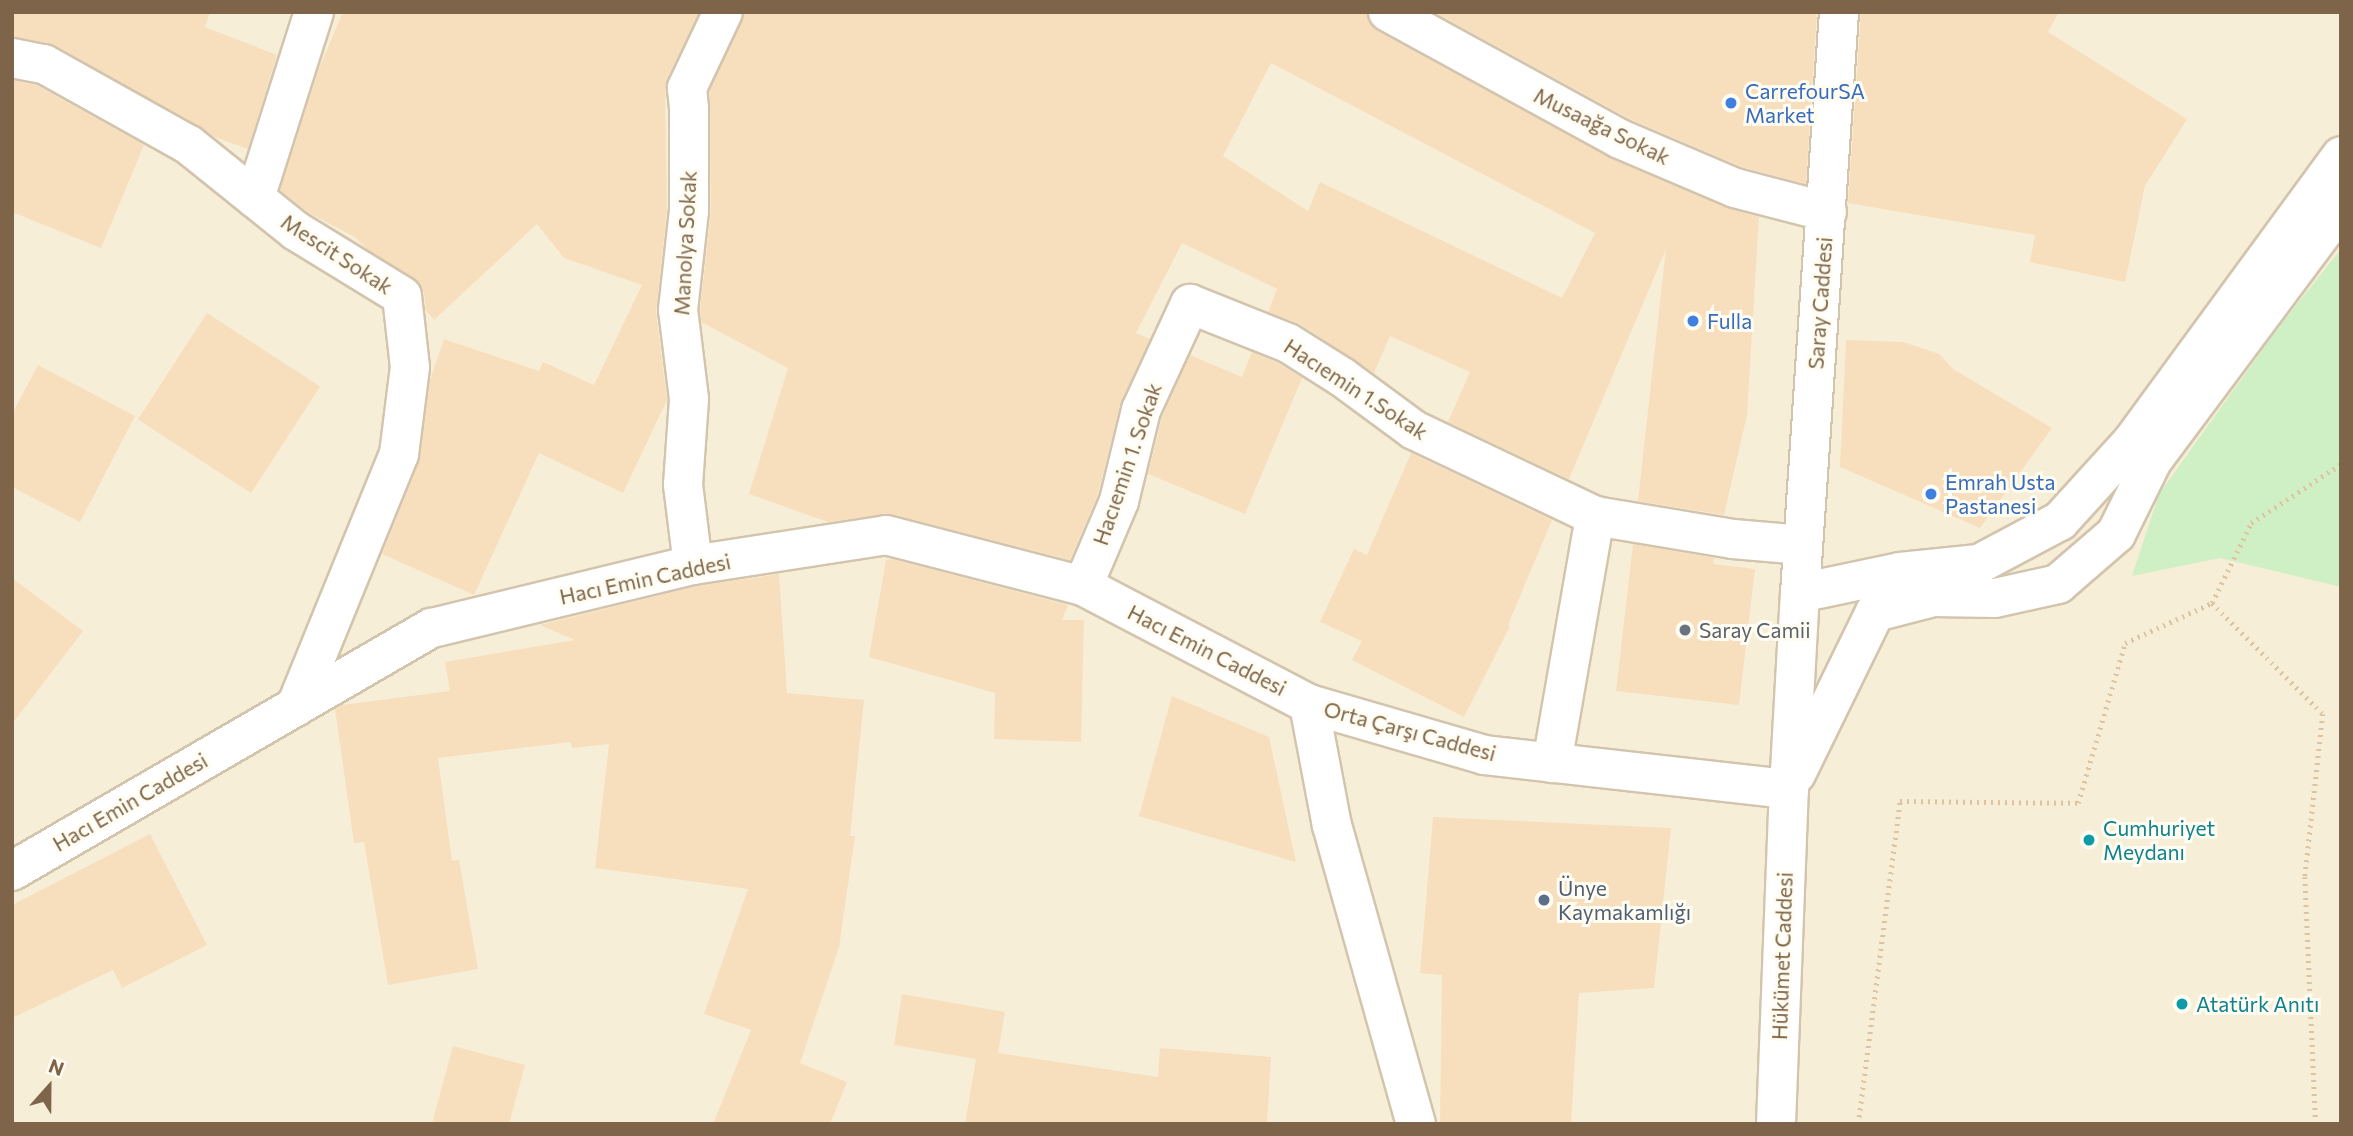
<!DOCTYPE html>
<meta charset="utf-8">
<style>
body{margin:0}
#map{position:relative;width:2353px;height:1136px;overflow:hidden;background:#fffaea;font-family:Commissioner,sans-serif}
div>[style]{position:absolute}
.residential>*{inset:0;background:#f7eed7;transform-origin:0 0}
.green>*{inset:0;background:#cfefc5}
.building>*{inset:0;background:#f7dfbe;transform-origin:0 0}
.path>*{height:4.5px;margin-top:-2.25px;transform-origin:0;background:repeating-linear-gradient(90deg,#dec3a0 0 2px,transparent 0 7px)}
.roads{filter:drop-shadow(2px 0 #d3c4ad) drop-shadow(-2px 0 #d3c4ad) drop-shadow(0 2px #d3c4ad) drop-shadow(0 -2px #d3c4ad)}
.street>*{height:38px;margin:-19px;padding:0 19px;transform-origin:19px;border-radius:19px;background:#fff}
.secondary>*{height:38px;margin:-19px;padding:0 19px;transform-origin:19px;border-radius:19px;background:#fff}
.dots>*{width:19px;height:19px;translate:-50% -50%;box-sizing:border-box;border:4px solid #fffcf2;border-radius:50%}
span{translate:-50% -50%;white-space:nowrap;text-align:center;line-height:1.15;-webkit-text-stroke:6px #fffcf2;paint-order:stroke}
.shop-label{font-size:21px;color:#366cbe}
.left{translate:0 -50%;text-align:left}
.street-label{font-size:21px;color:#7e6549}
.worship-label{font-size:21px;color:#5b616d}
.culture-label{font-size:21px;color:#0d838f}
.service-label{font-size:21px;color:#4e5e75}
.frame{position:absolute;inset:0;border:14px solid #7e6549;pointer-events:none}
.north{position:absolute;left:14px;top:1052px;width:70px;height:70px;-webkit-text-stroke:5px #fffcf2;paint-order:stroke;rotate:21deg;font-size:19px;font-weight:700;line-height:28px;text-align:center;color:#7e6549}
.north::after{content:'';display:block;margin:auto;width:24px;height:32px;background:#7e6549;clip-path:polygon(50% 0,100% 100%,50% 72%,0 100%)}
</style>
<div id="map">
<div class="residential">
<i style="left:12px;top:12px;width:2329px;height:1112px"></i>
</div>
<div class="green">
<i style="clip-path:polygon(2341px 249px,2341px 587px,2220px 558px,2132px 576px,2159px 494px,2278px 328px)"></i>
</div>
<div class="building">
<i style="clip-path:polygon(12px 12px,210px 12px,205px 27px,277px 55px,248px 149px,212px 136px,55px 45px,12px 37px)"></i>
<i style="clip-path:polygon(343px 12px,699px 12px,667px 79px,665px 89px,667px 210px,656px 312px,667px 400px,623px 493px,539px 453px,474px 595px,382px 554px,419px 462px,430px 380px,444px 339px,539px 371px,543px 362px,594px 385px,642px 285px,564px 258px,537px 224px,434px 320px,426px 311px,424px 293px,414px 278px,367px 249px,355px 237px,309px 213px,280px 190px,318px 71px)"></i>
<i style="clip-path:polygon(evenodd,745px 12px,1366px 12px,1369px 23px,1377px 31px,1610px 158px,1727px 208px,1759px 217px,1747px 415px,1724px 515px,1638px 501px,1666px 249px,1569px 479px,1448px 422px,1470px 372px,1390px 336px,1374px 373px,1300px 324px,1268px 312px,1277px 289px,1182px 243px,1136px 333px,1150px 339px,1121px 401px,1098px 494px,1070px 560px,891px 514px,828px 522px,749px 494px,788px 368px,703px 323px,702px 325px,700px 310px,711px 211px,709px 92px,745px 12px,1271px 63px,1595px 233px,1562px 298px,1320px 182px,1308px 211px,1223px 156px,1271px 63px)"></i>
<i style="clip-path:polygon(1434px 12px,1817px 12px,1806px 184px,1742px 167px,1630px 119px)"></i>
<i style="clip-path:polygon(1861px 12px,2059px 12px,2048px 32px,2187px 119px,2145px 186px,2125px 282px,2030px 262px,2035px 235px,1848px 203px)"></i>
<i style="clip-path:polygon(12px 80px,36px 85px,144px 145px,101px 248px,12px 212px)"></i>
<i style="left:207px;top:313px;width:135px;height:127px;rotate:33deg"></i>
<i style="clip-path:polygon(1846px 340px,1903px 342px,1939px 354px,1953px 369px,2052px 428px,1980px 528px,1840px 467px)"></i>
<i style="clip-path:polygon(1252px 352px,1278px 363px,1302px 378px,1245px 514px,1148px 474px,1162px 417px,1190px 355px,1242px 377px)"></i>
<i style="clip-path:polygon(38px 365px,135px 416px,80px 522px,12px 487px,12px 414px)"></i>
<i style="clip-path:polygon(1411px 453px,1552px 520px,1508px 625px,1510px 626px,1464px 717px,1352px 660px,1362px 641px,1320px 622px,1354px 549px,1367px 555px)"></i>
<i style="clip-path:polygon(1633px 544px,1714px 558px,1713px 564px,1755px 569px,1739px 705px,1616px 691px)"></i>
<i style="clip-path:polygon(892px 559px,1068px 605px,1062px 620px,1084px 620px,1081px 742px,994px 739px,995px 693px,869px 657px,886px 560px)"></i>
<i style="clip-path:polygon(779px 574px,787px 693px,864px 700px,850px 836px,855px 836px,839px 947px,800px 1063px,847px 1082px,830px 1124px,713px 1124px,751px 1030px,704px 1014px,748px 889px,595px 868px,609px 744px,572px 748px,571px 742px,438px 758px,452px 861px,459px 860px,478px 969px,388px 985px,364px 842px,354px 843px,335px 709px,342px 705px,450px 691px,445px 662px,575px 640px,540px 625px,697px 586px)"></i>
<i style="clip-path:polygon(12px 578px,83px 631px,12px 724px)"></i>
<i style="clip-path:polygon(1172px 696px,1269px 737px,1296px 862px,1139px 816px)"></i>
<i style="clip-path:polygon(1433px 817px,1671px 828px,1654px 988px,1579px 993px,1571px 1124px,1440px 1124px,1442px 975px,1420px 973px)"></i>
<i style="clip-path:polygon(150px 834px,207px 945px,122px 988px,113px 970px,12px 1018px,12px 905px)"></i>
<i style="clip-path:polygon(902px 994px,1005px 1012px,998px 1053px,1158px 1077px,1160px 1048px,1271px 1057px,1267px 1124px,965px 1124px,976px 1059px,894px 1045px)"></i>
<i style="clip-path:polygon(453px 1046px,525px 1065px,509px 1124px,432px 1124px)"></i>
</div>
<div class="path">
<i style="left:2212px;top:603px;width:157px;rotate:45deg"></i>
<i style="left:2323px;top:714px;width:164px;rotate:96.3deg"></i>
<i style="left:2305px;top:877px;width:247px;rotate:87.5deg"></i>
<i style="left:1858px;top:1124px;width:326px;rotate:-82.6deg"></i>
<i style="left:1900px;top:801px;width:178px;rotate:0.6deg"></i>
<i style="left:2078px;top:803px;width:167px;rotate:-73.6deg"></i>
<i style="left:2125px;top:643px;width:96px;rotate:-24.7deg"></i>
<i style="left:2212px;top:603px;width:89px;rotate:-64deg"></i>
<i style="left:2251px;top:523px;width:108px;rotate:-33.2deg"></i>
<i style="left:2063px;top:1124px;width:122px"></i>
</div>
<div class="roads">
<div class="street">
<i style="left:1388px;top:12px;width:264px;rotate:28.7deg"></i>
<i style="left:1620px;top:139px;width:125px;rotate:23.1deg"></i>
<i style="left:1735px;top:188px;width:95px;rotate:14.6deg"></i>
<i style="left:12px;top:58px;width:33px;rotate:11deg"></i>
<i style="left:44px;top:64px;width:166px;rotate:29.2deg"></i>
<i style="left:189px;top:145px;width:137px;rotate:38.8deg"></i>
<i style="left:296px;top:231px;width:124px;rotate:31.5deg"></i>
<i style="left:402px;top:296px;width:71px;rotate:83.6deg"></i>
<i style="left:410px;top:367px;width:88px;rotate:97.2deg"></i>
<i style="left:399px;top:454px;width:273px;rotate:112.2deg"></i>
<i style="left:255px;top:198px;width:195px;rotate:-72.4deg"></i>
<i style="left:693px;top:565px;width:81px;rotate:-97.1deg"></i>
<i style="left:683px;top:485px;width:86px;rotate:-86deg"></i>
<i style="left:689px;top:399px;width:90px;rotate:-97deg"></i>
<i style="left:678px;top:310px;width:100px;rotate:-83.7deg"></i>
<i style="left:689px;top:211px;width:103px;rotate:-90deg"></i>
<i style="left:689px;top:108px;width:20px;rotate:-96deg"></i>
<i style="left:687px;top:88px;width:84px;rotate:-64.7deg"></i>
<i style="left:1083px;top:586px;width:92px;rotate:-67deg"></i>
<i style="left:1119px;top:501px;width:94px;rotate:-76.4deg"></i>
<i style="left:1141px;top:410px;width:117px;rotate:-65.2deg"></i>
<i style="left:1190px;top:304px;width:105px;rotate:21.7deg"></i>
<i style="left:1288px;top:343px;width:64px;rotate:32.2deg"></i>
<i style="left:1342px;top:377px;width:89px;rotate:36.4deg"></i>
<i style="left:1414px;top:430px;width:200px;rotate:25.4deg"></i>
<i style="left:1552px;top:763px;width:251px;rotate:-80.1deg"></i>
<i style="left:1595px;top:516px;width:140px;rotate:9.5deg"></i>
<i style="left:1733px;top:539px;width:70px;rotate:4.9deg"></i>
<i style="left:1796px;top:774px;width:180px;rotate:-64deg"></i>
<i style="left:1875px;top:612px;width:61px;rotate:-14.3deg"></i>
<i style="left:1934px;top:597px;width:61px;rotate:0.9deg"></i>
<i style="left:1995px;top:598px;width:65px;rotate:-12.5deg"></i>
<i style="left:2058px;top:584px;width:77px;rotate:-40.8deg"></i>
<i style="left:2116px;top:534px;width:81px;rotate:-63.7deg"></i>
<i style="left:2152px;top:461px;width:317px;rotate:-53.3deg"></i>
<i style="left:1416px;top:1124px;width:310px;rotate:-105.7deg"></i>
<i style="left:1332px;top:826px;width:124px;rotate:-100.7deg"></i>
<i style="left:1309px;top:704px;width:182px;rotate:16.2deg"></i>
<i style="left:1484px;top:755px;width:307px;rotate:6.4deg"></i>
<i style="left:1789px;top:789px;width:196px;rotate:-86.8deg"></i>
<i style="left:1800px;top:593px;width:102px;rotate:-11.9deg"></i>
<i style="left:1900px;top:572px;width:79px;rotate:-5.8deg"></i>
<i style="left:1979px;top:564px;width:92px;rotate:-28deg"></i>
<i style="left:2060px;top:521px;width:107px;rotate:-47.7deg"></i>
<i style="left:2132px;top:442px;width:354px;rotate:-53.8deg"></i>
</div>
<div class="secondary">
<i style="left:1800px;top:593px;width:582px;rotate:-86.16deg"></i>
<i style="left:12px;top:871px;width:485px;rotate:-30.1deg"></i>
<i style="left:432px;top:628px;width:268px;rotate:-13.6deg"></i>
<i style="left:693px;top:565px;width:195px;rotate:-8.8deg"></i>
<i style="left:886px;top:535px;width:203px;rotate:14.5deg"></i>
<i style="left:1083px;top:586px;width:255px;rotate:27.6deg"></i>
<i style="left:1776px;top:1124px;width:335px;rotate:-87.8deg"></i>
</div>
</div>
<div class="dots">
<i style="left:1731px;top:103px;background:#3f7fe0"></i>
<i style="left:1693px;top:321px;background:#3f7fe0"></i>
<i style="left:1931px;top:494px;background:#3f7fe0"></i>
<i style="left:1685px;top:630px;background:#6b7280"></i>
<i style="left:2089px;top:840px;background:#0f9aa8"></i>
<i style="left:1544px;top:900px;background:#5c6f8a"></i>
<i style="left:2182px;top:1004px;background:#0f9aa8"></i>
</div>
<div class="shop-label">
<span class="left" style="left:1745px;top:103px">CarrefourSA<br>Market</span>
<span class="left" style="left:1707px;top:321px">Fulla</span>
<span class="left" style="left:1945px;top:494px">Emrah Usta<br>Pastanesi</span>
</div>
<div class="street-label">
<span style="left:1602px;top:126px;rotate:26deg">Musaağa Sokak</span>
<span style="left:685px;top:243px;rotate:-87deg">Manolya Sokak</span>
<span style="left:337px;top:254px;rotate:33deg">Mescit Sokak</span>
<span style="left:1820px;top:303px;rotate:-86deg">Saray Caddesi</span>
<span style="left:1356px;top:389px;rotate:33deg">Hacıemin 1.Sokak</span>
<span style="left:1127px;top:464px;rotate:-71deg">Hacıemin 1. Sokak</span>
<span style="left:645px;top:579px;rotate:-12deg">Hacı Emin Caddesi</span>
<span style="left:1207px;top:650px;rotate:27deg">Hacı Emin Caddesi</span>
<span style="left:1410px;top:731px;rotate:15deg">Orta Çarşı Caddesi</span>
<span style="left:130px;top:802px;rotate:-30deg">Hacı Emin Caddesi</span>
<span style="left:1782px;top:956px;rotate:-88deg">Hükümet Caddesi</span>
</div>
<div class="worship-label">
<span class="left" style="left:1699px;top:630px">Saray Camii</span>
</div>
<div class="culture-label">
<span class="left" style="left:2103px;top:840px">Cumhuriyet<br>Meydanı</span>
<span class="left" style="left:2196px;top:1004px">Atatürk Anıtı</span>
</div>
<div class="service-label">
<span class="left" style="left:1558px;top:900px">Ünye<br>Kaymakamlığı</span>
</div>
<div class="frame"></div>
<div class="north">N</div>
</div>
